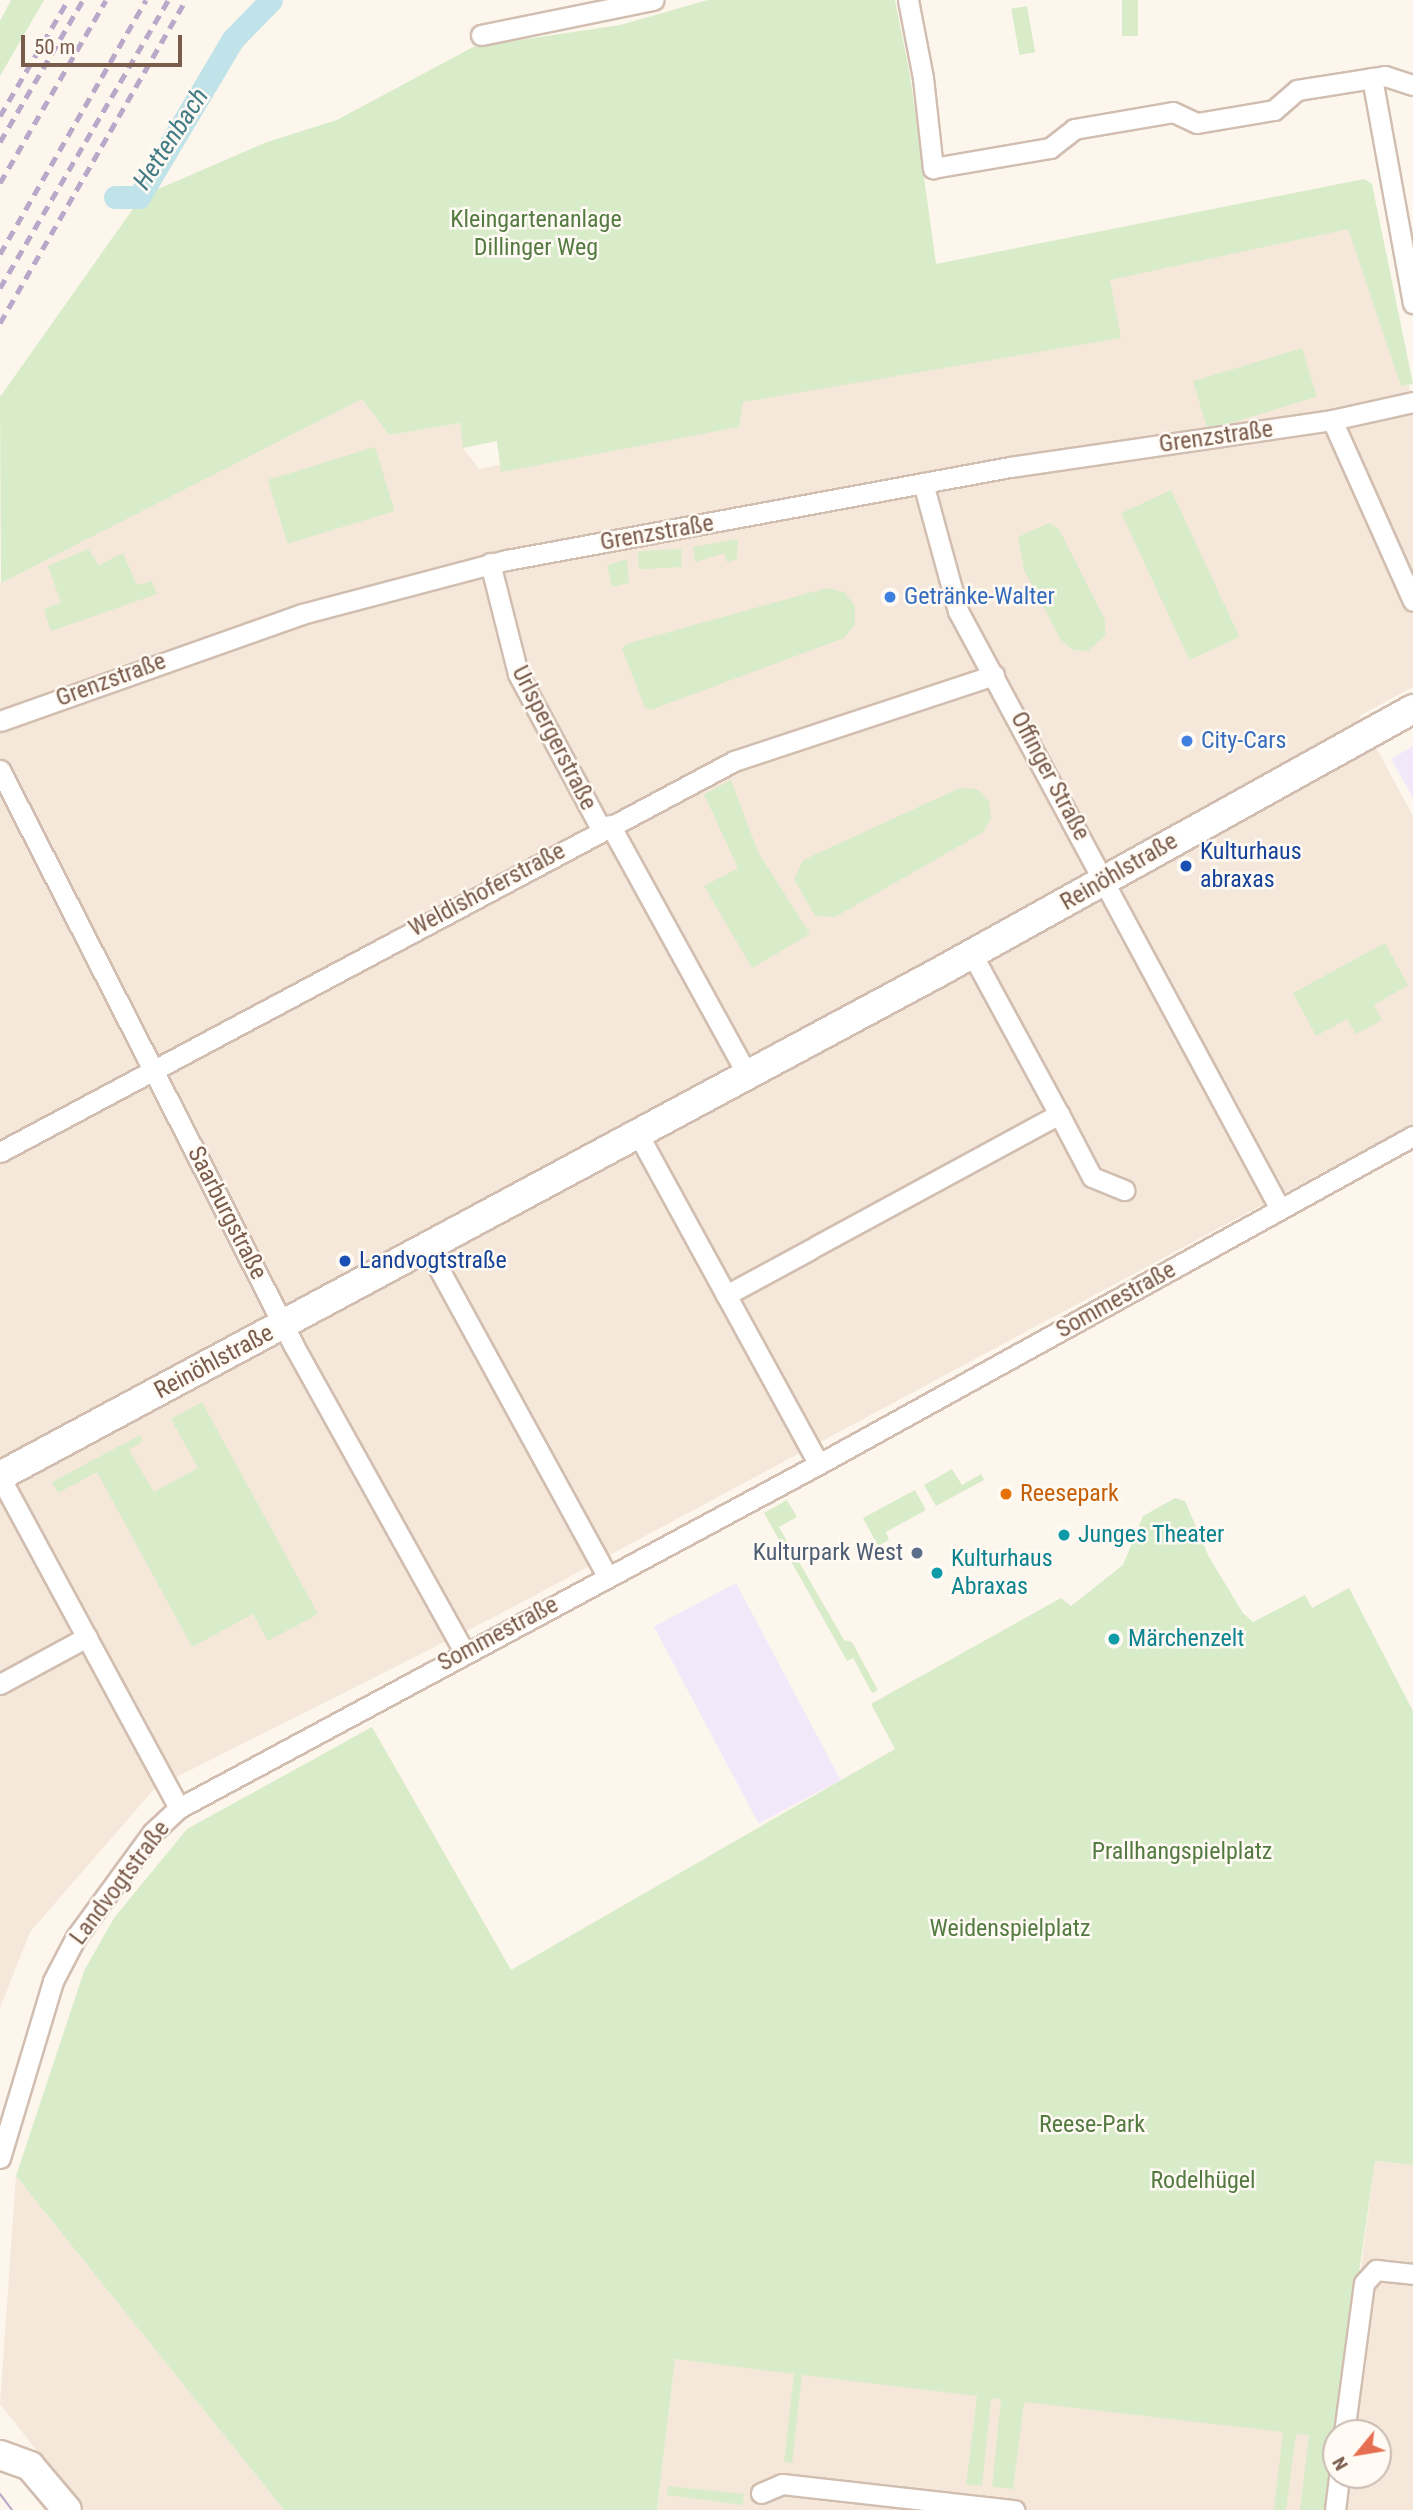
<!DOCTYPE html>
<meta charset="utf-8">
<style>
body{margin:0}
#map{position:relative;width:1413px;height:2510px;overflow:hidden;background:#fdf6ec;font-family:"Roboto Condensed",sans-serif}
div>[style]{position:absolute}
.residential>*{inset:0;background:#f5e8da}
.education>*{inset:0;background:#f3e8fa;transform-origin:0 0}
.green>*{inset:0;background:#d8ecc9;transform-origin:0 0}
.canal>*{height:23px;margin:-11.5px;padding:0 11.5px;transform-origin:11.5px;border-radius:11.5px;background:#bfe3e8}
.roads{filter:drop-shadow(2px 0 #d1beb0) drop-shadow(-2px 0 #d1beb0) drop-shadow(0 2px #d1beb0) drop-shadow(0 -2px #d1beb0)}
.street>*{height:19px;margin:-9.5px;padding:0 9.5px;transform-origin:9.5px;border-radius:9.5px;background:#fff}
.secondary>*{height:28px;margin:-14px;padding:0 14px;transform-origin:14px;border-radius:14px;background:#fff}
.tram>*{height:2px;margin:-1px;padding:0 1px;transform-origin:1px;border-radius:1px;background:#b9a8c9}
.rail>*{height:5px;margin-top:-2.5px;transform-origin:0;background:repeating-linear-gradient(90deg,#b9a8c9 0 10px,transparent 0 17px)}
.dots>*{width:19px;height:19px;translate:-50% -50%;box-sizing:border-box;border:4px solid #fffaf3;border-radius:50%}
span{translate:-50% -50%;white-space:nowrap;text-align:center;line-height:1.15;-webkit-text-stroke:5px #fffaf3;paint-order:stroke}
.park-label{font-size:24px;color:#537a41}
.street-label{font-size:24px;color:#7a5c4d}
.shop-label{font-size:24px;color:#366cbe}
.left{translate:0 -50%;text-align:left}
.transit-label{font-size:24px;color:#164399}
.food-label{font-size:24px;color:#c56008}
.culture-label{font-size:24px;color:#0d838f}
.service-label{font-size:24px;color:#4e5e75}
.right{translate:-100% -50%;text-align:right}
.water-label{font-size:26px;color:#437c86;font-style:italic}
.north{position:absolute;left:1322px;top:2419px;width:70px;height:70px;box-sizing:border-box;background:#fffaf3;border:2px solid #cabbb1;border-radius:50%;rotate:240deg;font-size:19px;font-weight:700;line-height:28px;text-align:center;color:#7a5c4d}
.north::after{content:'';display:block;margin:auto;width:24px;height:32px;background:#e76f51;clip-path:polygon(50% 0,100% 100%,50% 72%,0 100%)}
.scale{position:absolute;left:21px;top:35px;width:161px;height:32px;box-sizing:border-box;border:4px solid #7a5c4d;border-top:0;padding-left:9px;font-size:21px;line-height:24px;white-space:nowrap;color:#7a5c4d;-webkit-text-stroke:5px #fffaf3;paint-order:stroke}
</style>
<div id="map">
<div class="residential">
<i style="clip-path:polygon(1361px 218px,1413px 401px,1413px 687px,1359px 716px,1413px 816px,1413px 1124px,498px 1615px,155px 1788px,30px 1932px,0 2008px,0 583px,362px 398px,389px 435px,460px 423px,463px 448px,479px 469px,726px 421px,730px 397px,1105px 270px)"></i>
<i style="clip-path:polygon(1375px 2161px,1413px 2165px,1413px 2510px,657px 2510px,675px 2359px,1336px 2437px,1336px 2475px,1378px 2475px,1378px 2433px,1339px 2433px)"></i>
<i style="clip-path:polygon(16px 2176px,284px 2510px,84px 2510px,0 2404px)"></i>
</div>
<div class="education">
<i style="clip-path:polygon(1413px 746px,1413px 798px,1391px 759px)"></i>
<i style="left:736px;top:1583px;width:223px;height:93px;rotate:62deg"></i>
</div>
<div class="green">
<i style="clip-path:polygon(11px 0,44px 0,0 76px,0 21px)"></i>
<i style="clip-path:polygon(708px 0,895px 0,910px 75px,936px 264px,1364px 179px,1372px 184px,1413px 384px,1401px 386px,1348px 229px,1110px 280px,1121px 338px,743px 402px,739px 427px,501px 472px,497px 441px,463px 448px,460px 423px,389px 435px,362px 399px,1px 583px,0 397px,142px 196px,267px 142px,337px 120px,473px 47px,620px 25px)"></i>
<i style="left:1122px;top:0;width:16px;height:36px"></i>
<i style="left:1027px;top:6px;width:47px;height:16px;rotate:80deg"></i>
<i style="left:1302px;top:348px;width:51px;height:114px;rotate:73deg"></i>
<i style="left:375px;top:447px;width:67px;height:112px;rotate:73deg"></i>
<i style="left:1171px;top:490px;width:162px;height:55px;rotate:65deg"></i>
<i style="clip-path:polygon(1049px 523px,1059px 529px,1105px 620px,1105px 636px,1088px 651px,1073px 650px,1061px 640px,1024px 570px,1018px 537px)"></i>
<i style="clip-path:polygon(738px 539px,737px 559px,727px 562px,724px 553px,695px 562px,693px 547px)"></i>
<i style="clip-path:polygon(88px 549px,99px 565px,123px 553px,137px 585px,152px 581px,157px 594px,51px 631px,44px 609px,61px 602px,48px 566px)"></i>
<i style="left:681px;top:549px;width:18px;height:43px;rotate:87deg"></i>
<i style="clip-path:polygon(627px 559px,629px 583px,612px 587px,607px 565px)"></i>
<i style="clip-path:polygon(827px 588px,844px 592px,855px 606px,855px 624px,844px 638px,651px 710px,645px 708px,622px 649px,626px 644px)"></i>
<i style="clip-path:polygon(731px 780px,758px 852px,810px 934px,752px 968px,704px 886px,738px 868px,704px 794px)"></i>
<i style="clip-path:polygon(960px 788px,977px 789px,989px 801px,991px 819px,982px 833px,835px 917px,815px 916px,794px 879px,803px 860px)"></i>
<i style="clip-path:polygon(1385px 943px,1408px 985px,1374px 1005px,1382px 1020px,1356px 1034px,1347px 1019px,1316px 1036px,1293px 993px)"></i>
<i style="clip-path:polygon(202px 1402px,318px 1614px,268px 1641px,253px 1614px,192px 1647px,97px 1472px,58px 1493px,52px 1482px,140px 1435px,143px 1441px,129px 1450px,154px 1492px,198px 1468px,171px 1419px)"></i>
<i style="clip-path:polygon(952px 1469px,962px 1485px,981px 1474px,984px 1480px,936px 1506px,924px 1485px)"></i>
<i style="clip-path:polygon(915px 1490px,926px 1510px,886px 1532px,889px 1540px,878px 1546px,863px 1518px)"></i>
<i style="clip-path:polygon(1175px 1498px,1185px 1501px,1209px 1557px,1243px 1613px,1253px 1622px,1305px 1595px,1312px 1608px,1349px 1588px,1413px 1711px,1413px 2165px,1375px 2161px,1336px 2433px,1330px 2510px,1300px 2510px,1309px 2435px,1296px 2434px,1286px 2510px,1274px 2510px,1283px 2432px,1024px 2402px,1013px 2489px,992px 2487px,1001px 2399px,991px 2398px,982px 2486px,966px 2485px,977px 2396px,802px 2375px,792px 2463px,784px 2462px,794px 2374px,675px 2359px,657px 2510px,284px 2510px,16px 2176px,84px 1971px,114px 1918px,187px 1829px,372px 1727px,511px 1970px,895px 1749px,871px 1704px,1061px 1598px,1071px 1606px,1123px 1565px,1143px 1516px)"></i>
<i style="clip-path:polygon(787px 1500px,797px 1517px,779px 1527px,844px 1640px,852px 1642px,878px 1690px,872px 1693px,853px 1658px,847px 1661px,764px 1513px)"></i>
<i style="clip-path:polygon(668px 2486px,744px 2494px,743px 2505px,667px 2495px)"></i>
</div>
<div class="canal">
<i style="left:115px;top:197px;width:24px"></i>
<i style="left:139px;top:197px;width:184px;rotate:-59.3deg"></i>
<i style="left:233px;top:39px;width:54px;rotate:-45.7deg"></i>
</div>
<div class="roads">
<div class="street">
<i style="left:908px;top:0;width:79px;rotate:79.1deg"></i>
<i style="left:923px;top:78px;width:91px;rotate:83.7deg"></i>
<i style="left:933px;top:168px;width:119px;rotate:-9.7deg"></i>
<i style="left:1050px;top:148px;width:31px;rotate:-38deg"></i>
<i style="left:1074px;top:129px;width:100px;rotate:-9.7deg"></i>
<i style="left:1173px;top:112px;width:26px;rotate:25deg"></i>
<i style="left:1197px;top:123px;width:78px;rotate:-9.6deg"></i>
<i style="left:1274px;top:110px;width:30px;rotate:-41deg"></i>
<i style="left:1297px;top:90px;width:89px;rotate:-9deg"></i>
<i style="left:1385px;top:76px;width:29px;rotate:18deg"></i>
<i style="left:481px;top:35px;width:176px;rotate:-11.5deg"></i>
<i style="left:1372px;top:78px;width:229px;rotate:79.7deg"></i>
<i style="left:1332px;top:420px;width:198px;rotate:65.9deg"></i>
<i style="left:923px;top:483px;width:133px;rotate:74.7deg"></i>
<i style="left:958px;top:611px;width:679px;rotate:61.7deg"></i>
<i style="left:490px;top:563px;width:114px;rotate:75.8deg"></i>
<i style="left:518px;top:674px;width:176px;rotate:61.8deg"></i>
<i style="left:0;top:721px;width:320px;rotate:-19.5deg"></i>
<i style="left:302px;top:614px;width:212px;rotate:-14.8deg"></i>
<i style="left:507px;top:560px;width:512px;rotate:-10.48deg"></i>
<i style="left:1010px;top:467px;width:325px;rotate:-8.3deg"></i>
<i style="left:1332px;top:420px;width:83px;rotate:-12.5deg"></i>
<i style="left:0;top:770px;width:647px;rotate:62.96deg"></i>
<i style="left:294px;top:1346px;width:350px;rotate:60.9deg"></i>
<i style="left:610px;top:825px;width:286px;rotate:61.2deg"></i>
<i style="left:972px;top:954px;width:182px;rotate:61.5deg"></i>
<i style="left:638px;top:1134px;width:376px;rotate:61.3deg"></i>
<i style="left:0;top:1152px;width:832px;rotate:-28.04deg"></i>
<i style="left:734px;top:761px;width:274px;rotate:-18.3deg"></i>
<i style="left:816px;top:1246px;width:277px;rotate:-28.5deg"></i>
<i style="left:1059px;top:1114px;width:71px;rotate:62.4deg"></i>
<i style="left:1092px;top:1177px;width:35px;rotate:22deg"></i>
<i style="left:427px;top:1247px;width:375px;rotate:61.3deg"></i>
<i style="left:726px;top:1295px;width:97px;rotate:-28.4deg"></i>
<i style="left:0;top:1477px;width:376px;rotate:61.6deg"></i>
<i style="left:0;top:1684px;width:99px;rotate:-28.4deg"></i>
<i style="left:0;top:2158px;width:185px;rotate:-73.3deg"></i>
<i style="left:53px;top:1981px;width:50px;rotate:-62.4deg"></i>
<i style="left:76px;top:1937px;width:129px;rotate:-53.8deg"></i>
<i style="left:152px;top:1833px;width:37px;rotate:-43deg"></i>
<i style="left:179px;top:1808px;width:727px;rotate:-28.26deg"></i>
<i style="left:819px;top:1464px;width:679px;rotate:-28.91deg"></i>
<i style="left:1344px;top:2433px;width:151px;rotate:-82.4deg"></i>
<i style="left:1364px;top:2283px;width:18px;rotate:-47deg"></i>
<i style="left:1376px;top:2270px;width:37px;rotate:6deg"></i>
<i style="left:761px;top:2493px;width:23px;rotate:-23deg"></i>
<i style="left:782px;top:2484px;width:234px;rotate:6.4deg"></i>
<i style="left:1335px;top:2510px;width:35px;rotate:-83deg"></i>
</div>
<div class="secondary">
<i style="left:0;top:1476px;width:1068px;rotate:-28.22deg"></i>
<i style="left:941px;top:971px;width:540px;rotate:-29.03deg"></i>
<i style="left:0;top:2455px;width:32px;rotate:20deg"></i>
<i style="left:30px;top:2466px;width:57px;rotate:49.9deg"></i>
</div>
</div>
<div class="tram">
<i style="left:0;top:2494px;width:20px;rotate:53deg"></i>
</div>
<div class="rail">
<i style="left:0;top:116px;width:134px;rotate:-59.6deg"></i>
<i style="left:0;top:142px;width:164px;rotate:-59.7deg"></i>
<i style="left:0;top:183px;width:211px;rotate:-59.9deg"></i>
<i style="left:0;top:254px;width:293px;rotate:-60.1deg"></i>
<i style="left:0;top:288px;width:333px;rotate:-59.7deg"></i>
<i style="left:0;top:323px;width:373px;rotate:-60.1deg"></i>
</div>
<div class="dots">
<i style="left:890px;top:597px;background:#3f7fe0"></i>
<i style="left:1187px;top:741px;background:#3f7fe0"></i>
<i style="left:1186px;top:866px;background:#1a4fb4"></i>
<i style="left:345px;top:1261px;background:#1a4fb4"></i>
<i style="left:1006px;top:1494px;background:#e8710a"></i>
<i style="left:1064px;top:1535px;background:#0f9aa8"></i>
<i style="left:917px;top:1553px;background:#5c6f8a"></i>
<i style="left:937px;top:1573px;background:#0f9aa8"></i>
<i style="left:1114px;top:1639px;background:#0f9aa8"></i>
</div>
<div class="park-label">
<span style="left:536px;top:234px">Kleingartenanlage<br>Dillinger Weg</span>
<span style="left:1182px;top:1852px">Prallhangspielplatz</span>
<span style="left:1010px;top:1929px">Weidenspielplatz</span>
<span style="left:1092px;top:2125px">Reese-Park</span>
<span style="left:1203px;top:2181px">Rodelhügel</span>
</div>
<div class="street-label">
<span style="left:1216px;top:437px;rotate:-8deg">Grenzstraße</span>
<span style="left:657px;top:533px;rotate:-10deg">Grenzstraße</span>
<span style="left:111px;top:680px;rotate:-20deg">Grenzstraße</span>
<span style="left:554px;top:738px;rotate:63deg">Urlspergerstraße</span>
<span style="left:1050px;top:776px;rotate:62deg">Offinger Straße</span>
<span style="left:1119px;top:872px;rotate:-30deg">Reinöhlstraße</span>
<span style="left:487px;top:890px;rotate:-28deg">Weldishoferstraße</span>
<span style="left:227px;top:1213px;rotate:63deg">Saarburgstraße</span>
<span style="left:1116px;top:1300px;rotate:-29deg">Sommestraße</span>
<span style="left:214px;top:1362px;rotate:-28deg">Reinöhlstraße</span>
<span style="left:498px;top:1634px;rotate:-28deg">Sommestraße</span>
<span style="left:120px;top:1883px;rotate:-53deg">Landvogtstraße</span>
</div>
<div class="shop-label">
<span class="left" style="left:904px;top:597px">Getränke-Walter</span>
<span class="left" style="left:1201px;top:741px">City-Cars</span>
</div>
<div class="transit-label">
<span class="left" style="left:1200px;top:866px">Kulturhaus<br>abraxas</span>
<span class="left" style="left:359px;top:1261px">Landvogtstraße</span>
</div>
<div class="food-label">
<span class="left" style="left:1020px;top:1494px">Reesepark</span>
</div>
<div class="culture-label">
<span class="left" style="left:1078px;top:1535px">Junges Theater</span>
<span class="left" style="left:951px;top:1573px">Kulturhaus<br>Abraxas</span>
<span class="left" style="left:1128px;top:1639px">Märchenzelt</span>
</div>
<div class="service-label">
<span class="right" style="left:903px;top:1553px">Kulturpark West</span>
</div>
<div class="water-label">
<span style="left:171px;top:139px;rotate:-57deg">Hettenbach</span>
</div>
<div class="north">N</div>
<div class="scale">50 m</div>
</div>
